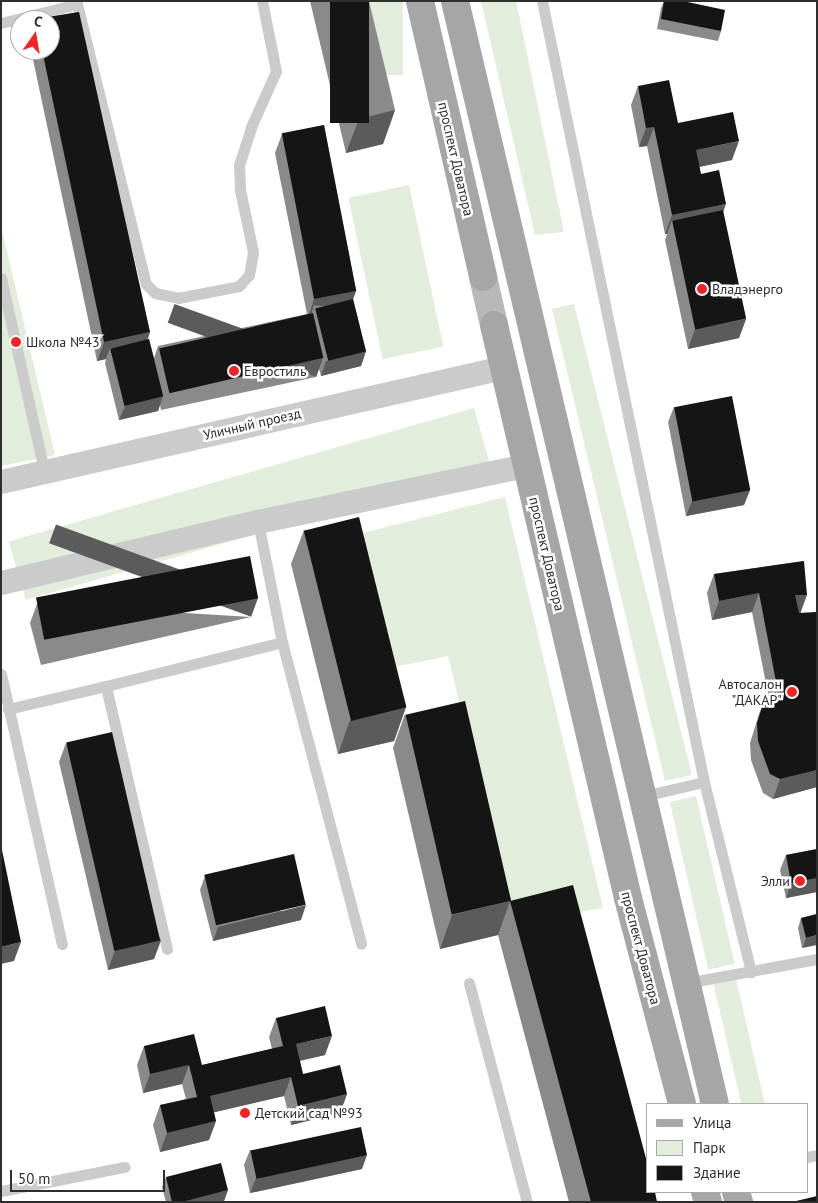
<!DOCTYPE html>
<meta charset="utf-8">
<style>
body{margin:0}
#map{position:relative;width:818px;height:1203px;overflow:hidden;background:#fff;font-family:"PT Sans",sans-serif}
div>[style]{position:absolute}
.green>*{inset:0;background:#e3eddb;transform-origin:0 0}
.lane>*{height:11px;margin:-5.5px;padding:0 5.5px;transform-origin:5.5px;border-radius:5.5px;background:#cbcbcb}
.street>*{height:24px;margin:-12px;padding:0 12px;transform-origin:12px;border-radius:12px;background:#cbcbcb}
.secondary>*{height:28px;margin:-14px;padding:0 14px;transform-origin:14px;border-radius:14px;background:#b8b8b8}
.primary>*{height:28px;margin:-14px;padding:0 14px;transform-origin:14px;border-radius:14px;background:#a6a6a6}
.wall>*{inset:0;background:#8a8a8a}
.shaded-wall>*{inset:0;background:#5b5b5b;transform-origin:0 0}
.building>*{inset:0;background:#151515;transform-origin:0 0}
.dots>*{width:14px;height:14px;translate:-50% -50%;box-sizing:border-box;border:2px solid #fff;border-radius:50%}
span{translate:-50% -50%;white-space:nowrap;text-align:center;line-height:1.15;-webkit-text-stroke:5px #fff;paint-order:stroke}
.street-label{font-size:14px;color:#2e2e2e}
.poi-label{font-size:14px;color:#2e2e2e}
.left{translate:0 -50%;text-align:left}
.right{translate:-100% -50%;text-align:right}
.frame{position:absolute;inset:0;border:2px solid #2e2e2e;pointer-events:none}
.legend{position:absolute;left:646px;top:1103px;width:162px;height:90px;box-sizing:border-box;background:#fff;border:1px solid #ababab;margin:0;padding:6px 9px;list-style:none;font-size:15px;color:#2e2e2e}
.legend li{display:flex;align-items:center;gap:10px;height:25px}
.legend b{width:25px;border:1px solid #ababab}
.north{position:absolute;left:10px;top:10px;width:50px;height:50px;box-sizing:border-box;background:#fff;border:1px solid #ababab;border-radius:50%;rotate:13deg;font-size:14px;font-weight:700;line-height:20px;text-align:center;color:#2e2e2e}
.north::after{content:'';display:block;margin:auto;width:18px;height:22px;background:#f32324;clip-path:polygon(50% 0,100% 100%,50% 72%,0 100%)}
.scale{position:absolute;left:10px;top:1170px;width:155px;height:22px;box-sizing:border-box;border:2px solid #2e2e2e;border-top:0;padding-left:6px;font-size:15px;line-height:18px;white-space:nowrap;color:#2e2e2e;-webkit-text-stroke:4px #fff;paint-order:stroke}
</style>
<div id="map">
<div class="green">
<i style="left:369px;top:1px;width:34px;height:74px"></i>
<i style="clip-path:polygon(481px 1px,516px 1px,564px 232px,535px 235px)"></i>
<i style="left:409px;top:185px;width:165px;height:62px;rotate:78deg"></i>
<i style="clip-path:polygon(1px 226px,55px 455px,1px 466px)"></i>
<i style="clip-path:polygon(574px 304px,692px 775px,665px 781px,552px 309px)"></i>
<i style="left:474px;top:408px;width:61px;height:484px;rotate:74deg"></i>
<i style="clip-path:polygon(505px 497px,603px 908px,513px 924px,448px 656px,384px 669px,351px 536px)"></i>
<i style="left:696px;top:796px;width:172px;height:27px;rotate:77deg"></i>
<i style="left:736px;top:979px;width:128px;height:23px;rotate:77deg"></i>
</div>
<div class="lane">
<i style="left:542px;top:1px;width:798px;rotate:78.28deg"></i>
<i style="left:704px;top:782px;width:63px;rotate:167.1deg"></i>
<i style="left:77px;top:4px;width:288px;rotate:76.2deg"></i>
<i style="left:146px;top:284px;width:13px;rotate:45deg"></i>
<i style="left:155px;top:293px;width:24px;rotate:12deg"></i>
<i style="left:178px;top:298px;width:62px;rotate:-11.1deg"></i>
<i style="left:239px;top:286px;width:15px;rotate:-48deg"></i>
<i style="left:249px;top:275px;width:23px;rotate:-80deg"></i>
<i style="left:253px;top:252px;width:63px;rotate:-101.8deg"></i>
<i style="left:240px;top:190px;width:25px;rotate:-92deg"></i>
<i style="left:239px;top:165px;width:40px;rotate:-72deg"></i>
<i style="left:251px;top:127px;width:61px;rotate:-65.9deg"></i>
<i style="left:276px;top:71px;width:71px;rotate:-101.3deg"></i>
<i style="left:1px;top:23px;width:78px;rotate:-14deg"></i>
<i style="left:77px;top:4px;width:3px;rotate:-90deg"></i>
<i style="left:1px;top:278px;width:197px;rotate:77.4deg"></i>
<i style="left:258px;top:522px;width:122px;rotate:78.7deg"></i>
<i style="left:282px;top:642px;width:312px;rotate:75.3deg"></i>
<i style="left:1px;top:674px;width:277px;rotate:77.3deg"></i>
<i style="left:8px;top:709px;width:101px;rotate:-13.2deg"></i>
<i style="left:704px;top:782px;width:196px;rotate:76.1deg"></i>
<i style="left:167px;top:949px;width:270px;rotate:-103.1deg"></i>
<i style="left:106px;top:686px;width:181px;rotate:-14deg"></i>
<i style="left:469px;top:983px;width:227px;rotate:75.2deg"></i>
<i style="left:686px;top:983px;width:133px;rotate:-10.4deg"></i>
<i style="left:807px;top:1157px;width:10px;rotate:-11deg"></i>
<i style="left:1px;top:1191px;width:126px;rotate:-11deg"></i>
</div>
<div class="street">
<i style="left:1px;top:482px;width:515px;rotate:-12.79deg"></i>
<i style="left:1px;top:583px;width:264px;rotate:-13.4deg"></i>
<i style="left:258px;top:522px;width:275px;rotate:-11.8deg"></i>
</div>
<div class="secondary">
<i style="left:483px;top:277px;width:49px;rotate:77.1deg"></i>
</div>
<div class="primary">
<i style="left:420px;top:1px;width:283px;rotate:77.1deg"></i>
<i style="left:455px;top:1px;width:1133px;rotate:76.74deg"></i>
<i style="left:494px;top:325px;width:588px;rotate:76.84deg"></i>
<i style="left:628px;top:898px;width:213px;rotate:75.3deg"></i>
<i style="left:705px;top:1192px;width:10px;rotate:73deg"></i>
<i style="left:736px;top:1192px;width:10px;rotate:73deg"></i>
</div>
<div class="wall">
<i style="clip-path:polygon(310px 1px,369px 1px,395px 110px,383px 144px,346px 153px)"></i>
<i style="clip-path:polygon(664px 1px,683px 1px,721px 31px,718px 41px,657px 29px,661px 8px)"></i>
<i style="clip-path:polygon(79px 12px,150px 332px,148px 339px,149px 339px,154px 358px,158px 346px,307px 314px,275px 153px,282px 134px,324px 125px,356px 291px,353px 299px,366px 351px,361px 366px,321px 376px,319px 369px,316px 377px,161px 410px,160px 405px,158px 411px,119px 420px,105px 363px,106px 359px,97px 361px,31px 50px,50px 50px,50px 20px,36px 20px,36px 19px)"></i>
<i style="clip-path:polygon(638px 86px,678px 123px,732px 160px,699px 167px,701px 174px,723px 212px,746px 319px,739px 338px,688px 349px,665px 240px,667px 234px,665px 234px,647px 146px,639px 147px,631px 105px)"></i>
<i style="clip-path:polygon(674px 407px,750px 490px,744px 505px,686px 516px,668px 422px)"></i>
<i style="clip-path:polygon(304px 530px,406px 707px,394px 741px,338px 754px,291px 564px)"></i>
<i style="clip-path:polygon(804px 561px,801px 613px,817px 787px,773px 799px,763px 793px,751px 760px,750px 743px,759px 714px,766px 695px,768px 694px,752px 612px,712px 620px,707px 593px,714px 574px)"></i>
<i style="clip-path:polygon(37px 604px,251px 617px,41px 665px,30px 623px)"></i>
<i style="clip-path:polygon(405px 714px,511px 901px,657px 1202px,569px 1202px,498px 935px,440px 949px,393px 748px)"></i>
<i style="clip-path:polygon(66px 743px,161px 940px,154px 959px,108px 970px,59px 762px)"></i>
<i style="clip-path:polygon(817px 849px,817px 892px,786px 898px,780px 870px,786px 855px)"></i>
<i style="clip-path:polygon(205px 876px,301px 920px,213px 941px,200px 890px)"></i>
<i style="clip-path:polygon(817px 914px,802px 948px,798px 928px,801px 918px)"></i>
<i style="clip-path:polygon(276px 1018px,325px 1055px,300px 1061px,303px 1074px,347px 1094px,340px 1113px,291px 1125px,284px 1096px,214px 1112px,216px 1121px,209px 1140px,160px 1152px,153px 1125px,160px 1105px,186px 1099px,182px 1084px,143px 1093px,137px 1065px,144px 1046px,202px 1065px,272px 1049px,269px 1037px)"></i>
<i style="clip-path:polygon(250px 1150px,362px 1169px,250px 1193px,244px 1165px)"></i>
<i style="clip-path:polygon(166px 1177px,228px 1190px,224px 1201px,220px 1202px,166px 1202px,162px 1187px)"></i>
</div>
<div class="shaded-wall">
<i style="clip-path:polygon(395px 110px,383px 144px,346px 153px,359px 119px)"></i>
<i style="clip-path:polygon(654px 127px,647px 146px,639px 147px,646px 128px)"></i>
<i style="clip-path:polygon(739px 141px,732px 160px,689px 169px,696px 150px)"></i>
<i style="clip-path:polygon(726px 204px,719px 223px,672px 220px,667px 234px,665px 234px,672px 215px)"></i>
<i style="clip-path:polygon(356px 291px,349px 310px,314px 305px,310px 318px,308px 318px,314px 299px)"></i>
<i style="clip-path:polygon(746px 319px,739px 338px,688px 349px,695px 329px)"></i>
<i style="clip-path:polygon(150px 332px,143px 351px,110px 348px,106px 359px,97px 361px,104px 342px)"></i>
<i style="clip-path:polygon(366px 351px,361px 366px,321px 376px,326px 361px)"></i>
<i style="left:323px;top:358px;width:20px;height:158px;rotate:110deg"></i>
<i style="clip-path:polygon(163px 396px,158px 411px,119px 420px,125px 406px)"></i>
<i style="clip-path:polygon(750px 490px,744px 505px,686px 516px,692px 501px)"></i>
<i style="clip-path:polygon(759px 593px,752px 612px,712px 620px,719px 601px)"></i>
<i style="clip-path:polygon(795px 595px,807px 595px,800px 614px,788px 614px)"></i>
<i style="left:258px;top:598px;width:20px;height:215px;rotate:110deg"></i>
<i style="clip-path:polygon(406px 707px,394px 741px,338px 754px,350px 720px)"></i>
<i style="clip-path:polygon(817px 770px,817px 787px,773px 799px,780px 779px)"></i>
<i style="clip-path:polygon(817px 878px,817px 892px,786px 898px,791px 883px)"></i>
<i style="clip-path:polygon(510px 901px,498px 935px,440px 949px,452px 915px)"></i>
<i style="clip-path:polygon(306px 905px,301px 920px,213px 941px,218px 927px)"></i>
<i style="clip-path:polygon(817px 935px,817px 945px,802px 948px,806px 938px)"></i>
<i style="clip-path:polygon(161px 940px,154px 959px,108px 970px,115px 950px)"></i>
<i style="clip-path:polygon(21px 942px,14px 961px,1px 964px,1px 947px)"></i>
<i style="clip-path:polygon(332px 1036px,325px 1055px,289px 1063px,296px 1044px)"></i>
<i style="clip-path:polygon(189px 1065px,182px 1084px,143px 1093px,150px 1074px)"></i>
<i style="clip-path:polygon(291px 1077px,284px 1096px,203px 1115px,210px 1096px)"></i>
<i style="clip-path:polygon(347px 1094px,340px 1113px,291px 1125px,298px 1106px)"></i>
<i style="clip-path:polygon(216px 1121px,209px 1140px,160px 1152px,167px 1133px)"></i>
<i style="clip-path:polygon(367px 1155px,362px 1169px,250px 1193px,256px 1178px)"></i>
<i style="clip-path:polygon(228px 1190px,224px 1201px,220px 1202px,182px 1202px)"></i>
</div>
<div class="building">
<i style="left:330px;top:1px;width:39px;height:122px"></i>
<i style="clip-path:polygon(664px 1px,683px 1px,725px 10px,721px 31px,661px 19px)"></i>
<i style="clip-path:polygon(79px 12px,150px 332px,104px 342px,42px 50px,50px 50px,50px 20px,36px 20px,36px 19px)"></i>
<i style="clip-path:polygon(669px 80px,678px 123px,733px 112px,739px 141px,696px 150px,701px 174px,719px 170px,726px 204px,672px 215px,654px 127px,646px 128px,638px 86px)"></i>
<i style="left:324px;top:125px;width:169px;height:43px;rotate:79deg"></i>
<i style="left:723px;top:210px;width:111px;height:52px;rotate:78deg"></i>
<i style="left:353px;top:299px;width:54px;height:39px;rotate:76deg"></i>
<i style="left:313px;top:313px;width:46px;height:158px;rotate:77deg"></i>
<i style="left:149px;top:339px;width:59px;height:40px;rotate:76deg"></i>
<i style="left:732px;top:396px;width:96px;height:59px;rotate:79deg"></i>
<i style="left:359px;top:517px;width:196px;height:57px;rotate:76deg"></i>
<i style="left:250px;top:556px;width:43px;height:218px;rotate:79deg"></i>
<i style="clip-path:polygon(804px 561px,807px 595px,795px 595px,799px 613px,816px 612px,817px 614px,817px 770px,780px 779px,770px 774px,758px 741px,757px 723px,766px 695px,778px 692px,759px 593px,719px 601px,714px 574px)"></i>
<i style="left:465px;top:701px;width:205px;height:61px;rotate:77deg"></i>
<i style="left:112px;top:732px;width:214px;height:47px;rotate:77deg"></i>
<i style="clip-path:polygon(1px 845px,21px 942px,1px 947px)"></i>
<i style="clip-path:polygon(817px 849px,817px 878px,791px 883px,786px 855px)"></i>
<i style="left:294px;top:854px;width:52px;height:92px;rotate:77deg"></i>
<i style="clip-path:polygon(573px 885px,647px 1162px,647px 1192px,655px 1192px,657px 1202px,591px 1202px,510px 901px)"></i>
<i style="clip-path:polygon(817px 914px,817px 935px,806px 938px,801px 918px)"></i>
<i style="clip-path:polygon(325px 1006px,332px 1036px,296px 1044px,303px 1074px,340px 1065px,347px 1094px,298px 1106px,291px 1077px,210px 1096px,216px 1121px,167px 1133px,160px 1105px,197px 1097px,189px 1065px,150px 1074px,144px 1046px,194px 1034px,202px 1065px,283px 1046px,276px 1018px)"></i>
<i style="left:361px;top:1127px;width:29px;height:113px;rotate:78deg"></i>
<i style="clip-path:polygon(221px 1163px,228px 1190px,182px 1202px,172px 1202px,166px 1177px)"></i>
<i style="clip-path:polygon(817px 1196px,817px 1202px,792px 1202px)"></i>
</div>
<div class="dots">
<i style="left:702px;top:289px;background:#f32324"></i>
<i style="left:16px;top:342px;background:#f32324"></i>
<i style="left:234px;top:371px;background:#f32324"></i>
<i style="left:792px;top:692px;background:#f32324"></i>
<i style="left:800px;top:881px;background:#f32324"></i>
<i style="left:245px;top:1113px;background:#f32324"></i>
</div>
<div class="street-label">
<span style="left:456px;top:159px;rotate:77deg">проспект Доватора</span>
<span style="left:252px;top:424px;rotate:-13deg">Уличный проезд</span>
<span style="left:547px;top:554px;rotate:77deg">проспект Доватора</span>
<span style="left:641px;top:948px;rotate:75deg">проспект Доватора</span>
</div>
<div class="poi-label">
<span class="left" style="left:712px;top:289px">Владэнерго</span>
<span class="left" style="left:26px;top:342px">Школа №43</span>
<span class="left" style="left:244px;top:371px">Евростиль</span>
<span class="right" style="left:782px;top:692px">Автосалон<br>"ДАКАР"</span>
<span class="right" style="left:790px;top:881px">Элли</span>
<span class="left" style="left:255px;top:1113px">Детский сад №93</span>
</div>
<div class="frame"></div>
<ul class="legend">
<li><b style="height:6px;background:#a6a6a6"></b>Улица</li>
<li><b style="height:14px;background:#e3eddb"></b>Парк</li>
<li><b style="height:14px;background:#151515"></b>Здание</li>
</ul>
<div class="north">С</div>
<div class="scale">50 m</div>
</div>
